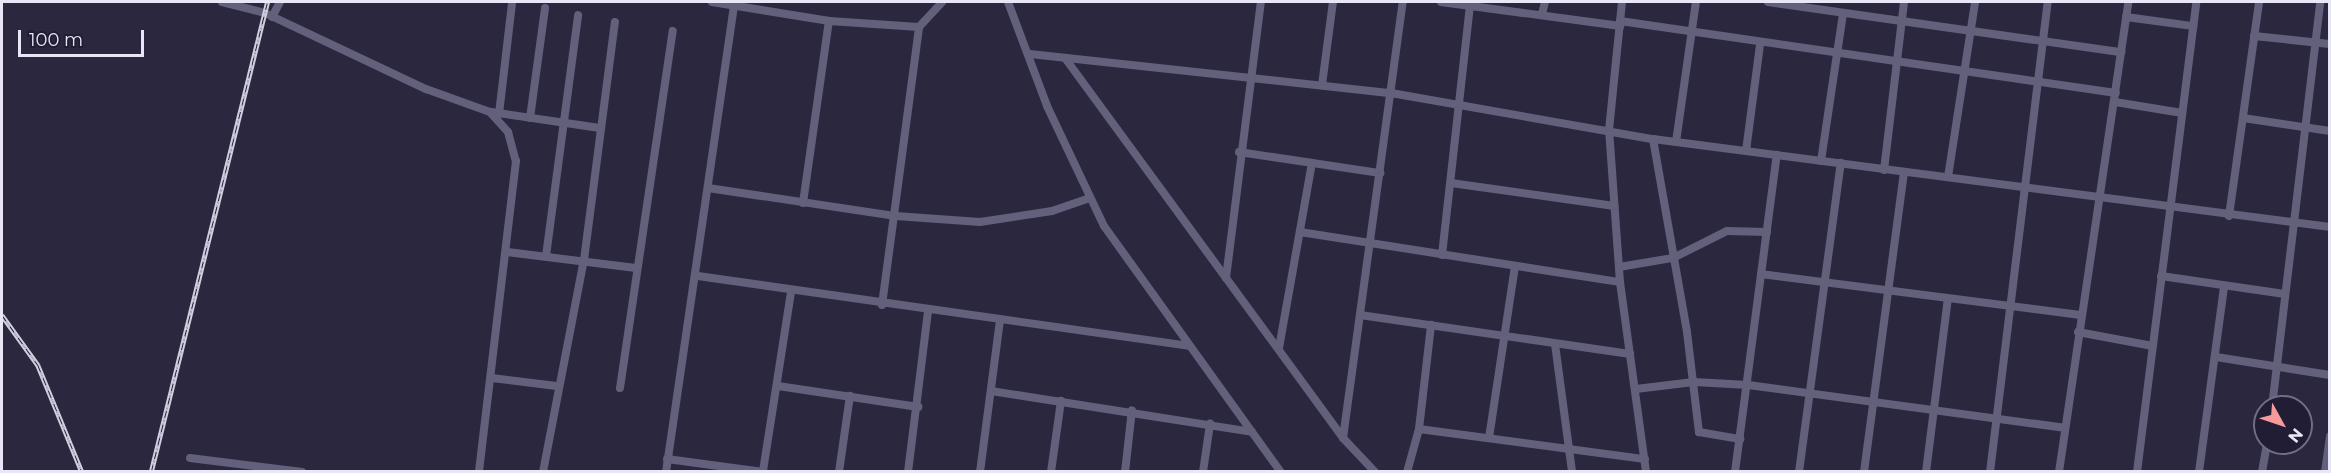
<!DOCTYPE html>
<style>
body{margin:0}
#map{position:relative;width:2331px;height:473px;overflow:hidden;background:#2a273f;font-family:Montserrat,sans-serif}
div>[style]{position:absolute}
.minor>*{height:8px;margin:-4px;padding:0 4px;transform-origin:4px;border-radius:4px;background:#63607c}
.rail>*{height:4.5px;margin-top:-2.25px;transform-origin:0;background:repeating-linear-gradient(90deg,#201d34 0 7px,#d1d0e1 0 14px);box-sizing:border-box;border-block:2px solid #d1d0e1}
span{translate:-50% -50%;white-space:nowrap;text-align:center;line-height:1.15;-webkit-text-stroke:6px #201d34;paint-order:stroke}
.frame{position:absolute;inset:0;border:3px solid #e8e7f7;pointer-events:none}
.north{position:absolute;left:2253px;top:395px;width:60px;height:60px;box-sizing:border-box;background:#201d34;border:2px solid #706e82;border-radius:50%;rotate:130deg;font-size:16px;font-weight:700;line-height:24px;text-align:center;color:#e8e7f7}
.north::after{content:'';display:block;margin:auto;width:21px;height:27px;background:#f59b9c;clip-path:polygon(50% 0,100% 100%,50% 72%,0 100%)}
.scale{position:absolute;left:18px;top:30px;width:126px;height:27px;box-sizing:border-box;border:3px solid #e8e7f7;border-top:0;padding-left:8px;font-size:18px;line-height:21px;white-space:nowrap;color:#e8e7f7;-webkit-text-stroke:4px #201d34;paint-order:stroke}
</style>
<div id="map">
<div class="minor">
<i style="left:222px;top:2px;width:44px;rotate:14.3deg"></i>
<i style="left:265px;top:13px;width:178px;rotate:25.3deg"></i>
<i style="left:426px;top:89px;width:68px;rotate:19.8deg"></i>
<i style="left:490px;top:112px;width:27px;rotate:48deg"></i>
<i style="left:508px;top:132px;width:30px;rotate:75deg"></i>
<i style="left:516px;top:161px;width:313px;rotate:96.8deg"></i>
<i style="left:712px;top:2px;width:119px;rotate:9.2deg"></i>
<i style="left:829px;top:21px;width:90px;rotate:3.8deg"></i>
<i style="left:919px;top:27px;width:34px;rotate:-47deg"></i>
<i style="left:1008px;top:2px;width:111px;rotate:69.4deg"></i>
<i style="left:1047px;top:106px;width:133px;rotate:64.6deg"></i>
<i style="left:1104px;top:226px;width:303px;rotate:54.3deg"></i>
<i style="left:1441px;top:2px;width:181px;rotate:7.6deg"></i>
<i style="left:1622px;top:2px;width:128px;rotate:95.8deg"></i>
<i style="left:1609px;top:129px;width:153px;rotate:85.9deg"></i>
<i style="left:1620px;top:282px;width:192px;rotate:82.2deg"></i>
<i style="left:1768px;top:2px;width:357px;rotate:8.1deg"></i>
<i style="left:1542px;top:14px;width:12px;rotate:-76deg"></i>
<i style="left:272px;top:17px;width:17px;rotate:-62deg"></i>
<i style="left:2126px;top:17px;width:68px;rotate:7.7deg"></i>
<i style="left:1620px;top:21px;width:501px;rotate:8.26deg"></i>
<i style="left:2254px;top:36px;width:76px;rotate:6deg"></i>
<i style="left:1030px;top:54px;width:363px;rotate:6.2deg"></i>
<i style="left:1391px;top:93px;width:266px;rotate:10deg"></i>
<i style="left:1653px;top:139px;width:683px;rotate:7.41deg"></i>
<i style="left:1065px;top:58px;width:471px;rotate:53.8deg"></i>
<i style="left:1343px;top:438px;width:47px;rotate:46.7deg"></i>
<i style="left:1322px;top:85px;width:84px;rotate:-82.5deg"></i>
<i style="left:2115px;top:102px;width:68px;rotate:9.3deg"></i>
<i style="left:491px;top:112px;width:110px;rotate:8.4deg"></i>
<i style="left:499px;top:114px;width:111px;rotate:-83.3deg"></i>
<i style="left:530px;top:118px;width:111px;rotate:-82.2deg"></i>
<i style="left:2243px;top:118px;width:88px;rotate:8.5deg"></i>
<i style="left:1653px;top:139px;width:196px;rotate:80deg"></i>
<i style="left:1687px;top:332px;width:101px;rotate:83.2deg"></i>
<i style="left:1699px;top:432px;width:42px;rotate:9.7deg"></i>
<i style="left:1676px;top:142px;width:141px;rotate:-81.9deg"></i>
<i style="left:1746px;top:151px;width:108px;rotate:-82.5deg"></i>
<i style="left:1239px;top:152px;width:143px;rotate:8.5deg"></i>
<i style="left:1821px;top:161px;width:149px;rotate:-81.5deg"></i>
<i style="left:1884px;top:170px;width:169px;rotate:-83.2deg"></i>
<i style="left:1948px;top:177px;width:177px;rotate:-81.2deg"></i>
<i style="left:1451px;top:183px;width:165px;rotate:8deg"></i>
<i style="left:708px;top:188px;width:190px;rotate:8.5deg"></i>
<i style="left:896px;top:216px;width:84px;rotate:4.1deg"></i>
<i style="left:980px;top:222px;width:73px;rotate:-8.7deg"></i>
<i style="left:1052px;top:211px;width:40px;rotate:-18.9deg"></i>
<i style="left:803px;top:203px;width:184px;rotate:-81.9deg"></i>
<i style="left:2229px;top:216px;width:216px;rotate:-82deg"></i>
<i style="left:1300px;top:232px;width:324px;rotate:8.9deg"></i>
<i style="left:507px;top:252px;width:130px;rotate:7.1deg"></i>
<i style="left:1442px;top:255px;width:250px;rotate:-83.6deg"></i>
<i style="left:546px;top:256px;width:243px;rotate:-82.4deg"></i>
<i style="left:1619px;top:267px;width:55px;rotate:-9.5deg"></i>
<i style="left:1673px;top:258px;width:60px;rotate:-26.6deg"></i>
<i style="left:1727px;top:231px;width:40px;rotate:1.4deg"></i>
<i style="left:1761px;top:274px;width:322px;rotate:7.3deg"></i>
<i style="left:698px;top:276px;width:496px;rotate:8.1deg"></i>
<i style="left:2161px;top:276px;width:125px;rotate:8.3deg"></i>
<i style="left:1226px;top:278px;width:278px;rotate:-82.8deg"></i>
<i style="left:882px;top:305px;width:280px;rotate:-82.4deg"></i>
<i style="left:1360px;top:315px;width:273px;rotate:8.2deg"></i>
<i style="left:2078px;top:332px;width:76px;rotate:10.6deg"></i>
<i style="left:1555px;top:344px;width:129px;rotate:82.4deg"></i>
<i style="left:1279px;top:348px;width:188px;rotate:-79.9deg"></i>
<i style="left:2216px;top:357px;width:115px;rotate:9deg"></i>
<i style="left:492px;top:378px;width:65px;rotate:7deg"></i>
<i style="left:778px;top:386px;width:142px;rotate:8.5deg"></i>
<i style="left:620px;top:388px;width:361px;rotate:-81.6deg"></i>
<i style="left:1636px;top:389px;width:58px;rotate:-6.9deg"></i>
<i style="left:1694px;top:382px;width:54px;rotate:3.2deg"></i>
<i style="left:1748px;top:385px;width:319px;rotate:7.7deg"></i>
<i style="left:991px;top:391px;width:264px;rotate:8.9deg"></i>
<i style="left:2272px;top:407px;width:408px;rotate:-83.2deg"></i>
<i style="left:1419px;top:429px;width:228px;rotate:7.6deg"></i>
<i style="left:1343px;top:438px;width:440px;rotate:-82.2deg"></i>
<i style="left:1489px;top:438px;width:173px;rotate:-81.4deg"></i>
<i style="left:190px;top:458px;width:113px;rotate:7.1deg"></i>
<i style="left:667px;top:459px;width:97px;rotate:7.7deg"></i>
<i style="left:763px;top:471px;width:181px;rotate:-81.1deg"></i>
<i style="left:543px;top:472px;width:216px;rotate:-79.1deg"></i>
<i style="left:584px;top:260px;width:240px;rotate:-82.6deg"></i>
<i style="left:666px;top:472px;width:472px;rotate:-81.7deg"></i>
<i style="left:839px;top:472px;width:77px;rotate:-81.8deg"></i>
<i style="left:908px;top:472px;width:162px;rotate:-82.9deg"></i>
<i style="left:980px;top:472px;width:152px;rotate:-82.5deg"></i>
<i style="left:1051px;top:472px;width:72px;rotate:-82deg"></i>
<i style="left:1125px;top:472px;width:62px;rotate:-83.6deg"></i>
<i style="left:1203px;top:472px;width:49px;rotate:-81.7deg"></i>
<i style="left:1407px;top:472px;width:45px;rotate:-74.4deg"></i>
<i style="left:1419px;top:429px;width:105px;rotate:-83.4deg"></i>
<i style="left:1735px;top:472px;width:320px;rotate:-82.5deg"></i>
<i style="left:1799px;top:472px;width:312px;rotate:-82.3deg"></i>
<i style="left:1864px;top:472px;width:302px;rotate:-82.4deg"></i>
<i style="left:1926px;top:472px;width:174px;rotate:-82.8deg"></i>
<i style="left:1990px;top:472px;width:474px;rotate:-83deg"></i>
<i style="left:2059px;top:472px;width:475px;rotate:-81.6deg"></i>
<i style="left:2137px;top:472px;width:474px;rotate:-82.8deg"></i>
<i style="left:2199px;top:472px;width:188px;rotate:-82.3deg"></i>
<i style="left:2262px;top:472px;width:29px;rotate:-80deg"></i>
<i style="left:2325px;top:472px;width:36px;rotate:-82deg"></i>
</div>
<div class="rail">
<i style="left:2px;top:315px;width:62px;rotate:54.2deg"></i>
<i style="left:38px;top:365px;width:116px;rotate:67.6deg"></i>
<i style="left:151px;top:472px;width:484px;rotate:-76.1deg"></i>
</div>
<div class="frame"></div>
<div class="north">N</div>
<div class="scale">100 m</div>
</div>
